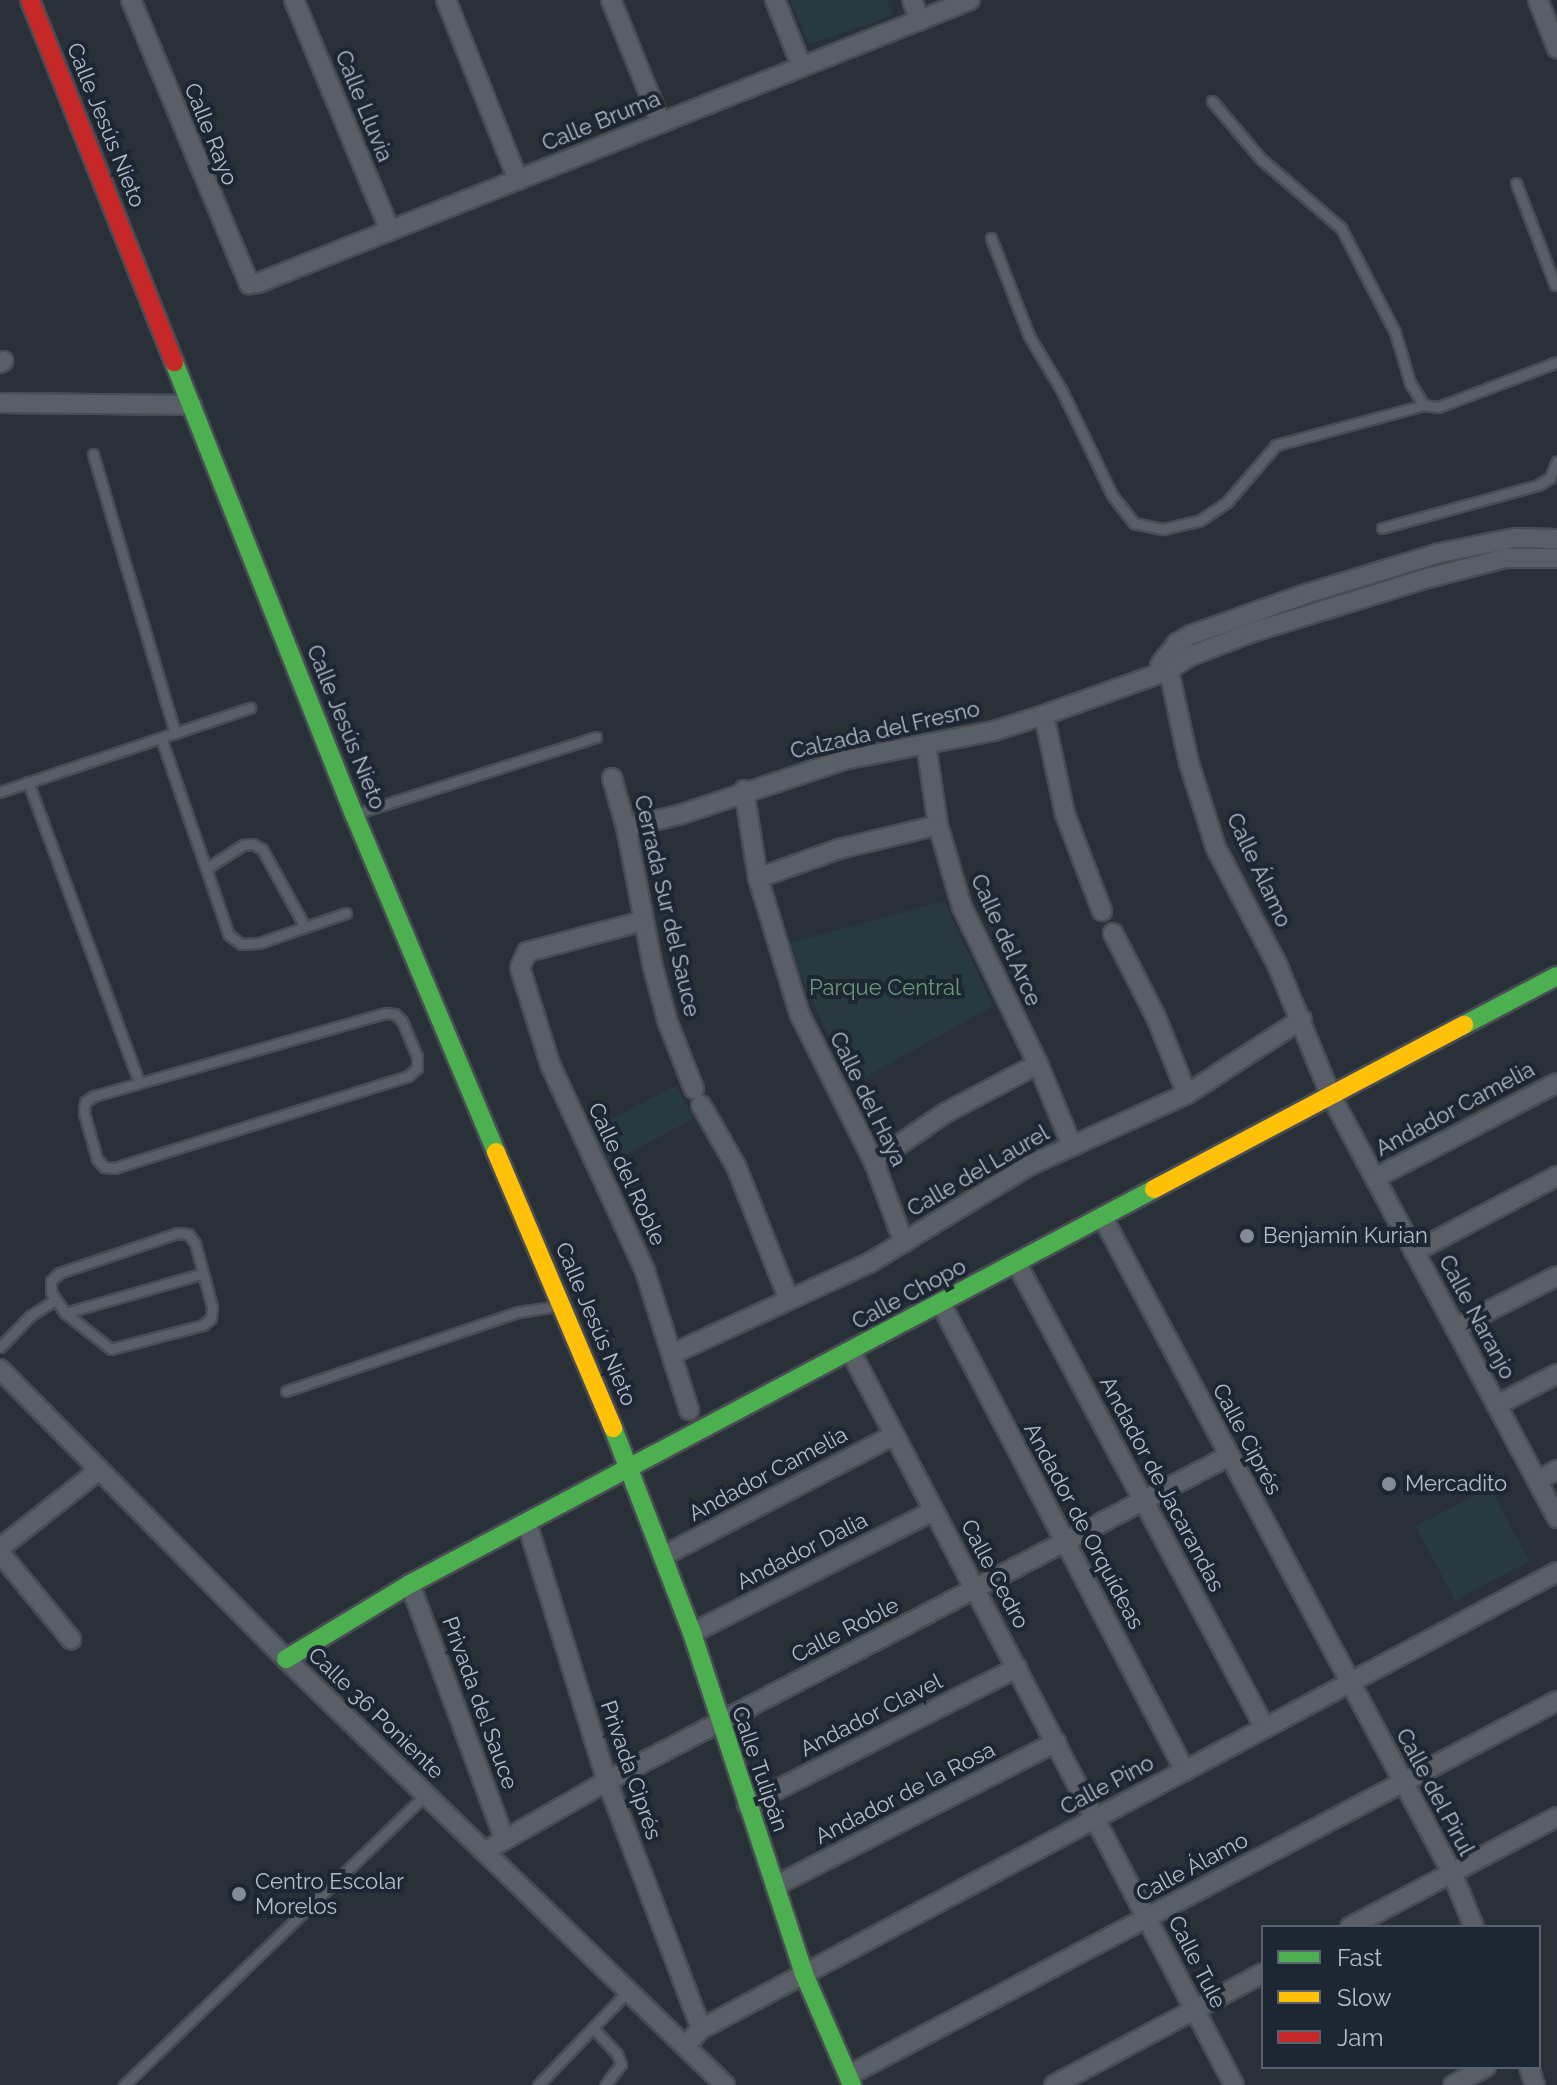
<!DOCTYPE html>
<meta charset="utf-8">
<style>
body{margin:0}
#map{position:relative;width:1557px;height:2085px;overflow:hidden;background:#2a3038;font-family:Raleway,sans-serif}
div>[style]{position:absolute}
.green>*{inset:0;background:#273a3e;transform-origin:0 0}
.roads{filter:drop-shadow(2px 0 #484c53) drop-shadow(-2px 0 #484c53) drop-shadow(0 2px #484c53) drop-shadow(0 -2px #484c53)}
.lane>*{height:9px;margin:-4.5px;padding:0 4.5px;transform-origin:4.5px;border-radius:4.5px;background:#5a5e66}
.street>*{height:18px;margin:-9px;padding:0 9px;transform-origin:9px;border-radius:9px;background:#5a5e66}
.fast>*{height:18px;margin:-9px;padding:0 9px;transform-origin:9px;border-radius:9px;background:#4caf50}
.slow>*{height:18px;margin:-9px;padding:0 9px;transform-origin:9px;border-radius:9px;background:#ffc107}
.jam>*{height:18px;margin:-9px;padding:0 9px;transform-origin:9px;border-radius:9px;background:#c62828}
.dots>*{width:22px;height:22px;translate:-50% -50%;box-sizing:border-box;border:4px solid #1d2633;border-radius:50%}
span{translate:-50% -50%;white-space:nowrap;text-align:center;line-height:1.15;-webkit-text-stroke:8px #1d2633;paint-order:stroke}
.street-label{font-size:22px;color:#b4bcc9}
.park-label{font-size:22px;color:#6b9a76}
.poi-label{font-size:22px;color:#b4bcc9}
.left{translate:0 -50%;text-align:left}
.legend{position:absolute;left:1261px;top:1925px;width:280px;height:144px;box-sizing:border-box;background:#1d2633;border:2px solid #59626f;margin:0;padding:10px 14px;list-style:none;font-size:24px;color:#b4bcc9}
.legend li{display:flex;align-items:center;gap:16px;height:40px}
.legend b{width:40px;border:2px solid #59626f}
</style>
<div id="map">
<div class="green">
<i style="clip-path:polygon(790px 0,887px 0,893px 15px,809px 44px)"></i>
<i style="clip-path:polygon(944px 901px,993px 1006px,851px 1085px,786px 944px)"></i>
<i style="left:676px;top:1085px;width:38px;height:97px;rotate:62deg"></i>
<i style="left:1490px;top:1487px;width:84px;height:84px;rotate:62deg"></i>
</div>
<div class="roads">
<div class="lane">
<i style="left:1212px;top:101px;width:76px;rotate:49.8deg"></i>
<i style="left:1261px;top:159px;width:106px;rotate:40.8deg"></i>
<i style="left:1341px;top:228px;width:117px;rotate:62.6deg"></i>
<i style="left:1395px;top:332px;width:53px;rotate:73.6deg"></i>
<i style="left:1410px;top:383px;width:26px;rotate:58deg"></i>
<i style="left:1424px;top:405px;width:14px;rotate:8deg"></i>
<i style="left:1438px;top:407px;width:127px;rotate:-20.7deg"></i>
<i style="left:1516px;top:183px;width:109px;rotate:69.1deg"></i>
<i style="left:991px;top:238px;width:105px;rotate:68.8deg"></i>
<i style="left:1029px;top:336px;width:64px;rotate:59deg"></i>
<i style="left:1062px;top:391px;width:115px;rotate:64.3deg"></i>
<i style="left:1112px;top:495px;width:36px;rotate:52deg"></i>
<i style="left:1134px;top:523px;width:30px;rotate:12deg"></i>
<i style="left:1163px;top:529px;width:37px;rotate:-13deg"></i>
<i style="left:1199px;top:521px;width:34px;rotate:-34deg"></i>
<i style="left:1227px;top:502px;width:75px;rotate:-49.3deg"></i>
<i style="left:1276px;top:445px;width:153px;rotate:-15.1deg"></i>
<i style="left:93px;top:454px;width:291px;rotate:73.6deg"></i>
<i style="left:1382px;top:528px;width:162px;rotate:-15.4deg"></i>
<i style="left:1538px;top:485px;width:14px;rotate:-30deg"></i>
<i style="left:1550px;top:478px;width:18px;rotate:-68deg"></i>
<i style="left:161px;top:738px;width:208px;rotate:71deg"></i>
<i style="left:229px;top:935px;width:15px;rotate:37deg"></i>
<i style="left:241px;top:944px;width:18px;rotate:-3deg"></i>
<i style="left:259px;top:943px;width:92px;rotate:-19deg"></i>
<i style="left:28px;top:782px;width:320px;rotate:69.7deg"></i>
<i style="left:0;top:792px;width:264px;rotate:-18.6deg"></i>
<i style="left:355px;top:814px;width:253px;rotate:-17.7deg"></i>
<i style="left:207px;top:868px;width:43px;rotate:-32.6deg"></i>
<i style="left:243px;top:845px;width:10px;rotate:-6deg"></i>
<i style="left:253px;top:844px;width:10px;rotate:29deg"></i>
<i style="left:262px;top:849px;width:89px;rotate:61.1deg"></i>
<i style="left:385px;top:1013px;width:10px;rotate:6deg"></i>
<i style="left:395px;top:1014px;width:10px;rotate:45deg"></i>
<i style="left:402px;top:1021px;width:39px;rotate:67deg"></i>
<i style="left:417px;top:1057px;width:11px;rotate:90deg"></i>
<i style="left:417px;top:1068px;width:12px;rotate:138deg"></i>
<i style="left:408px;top:1076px;width:307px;rotate:162.6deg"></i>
<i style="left:115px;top:1168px;width:11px;rotate:-175deg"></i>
<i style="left:104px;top:1167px;width:11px;rotate:-131deg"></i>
<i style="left:97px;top:1159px;width:48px;rotate:-105.8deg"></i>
<i style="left:84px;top:1113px;width:11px;rotate:-85deg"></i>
<i style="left:85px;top:1102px;width:11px;rotate:-34deg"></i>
<i style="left:94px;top:1096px;width:303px;rotate:-15.9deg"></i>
<i style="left:177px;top:1233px;width:11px;rotate:5deg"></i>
<i style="left:188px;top:1234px;width:11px;rotate:52deg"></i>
<i style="left:195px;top:1243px;width:66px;rotate:75.1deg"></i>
<i style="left:212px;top:1307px;width:11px;rotate:95deg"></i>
<i style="left:211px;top:1318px;width:11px;rotate:139deg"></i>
<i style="left:203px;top:1325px;width:95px;rotate:165.4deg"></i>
<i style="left:111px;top:1349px;width:58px;rotate:-142deg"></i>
<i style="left:65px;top:1313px;width:25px;rotate:-124deg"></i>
<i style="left:51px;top:1292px;width:11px;rotate:-90deg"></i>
<i style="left:51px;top:1281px;width:11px;rotate:-45deg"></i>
<i style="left:59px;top:1273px;width:125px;rotate:-18.7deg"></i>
<i style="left:65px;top:1313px;width:141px;rotate:-16deg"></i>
<i style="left:0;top:1347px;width:43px;rotate:-45.9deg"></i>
<i style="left:30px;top:1316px;width:30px;rotate:-33deg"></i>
<i style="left:286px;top:1391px;width:245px;rotate:-18.8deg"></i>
<i style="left:518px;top:1312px;width:40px;rotate:-8.5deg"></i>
<i style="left:593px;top:2028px;width:35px;rotate:47deg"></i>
<i style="left:617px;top:2054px;width:11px;rotate:68deg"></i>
<i style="left:621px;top:2064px;width:26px;rotate:127deg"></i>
<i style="left:124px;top:2085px;width:419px;rotate:-43.9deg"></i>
<i style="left:538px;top:2085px;width:132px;rotate:-46.2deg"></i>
</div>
<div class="street">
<i style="left:131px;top:0;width:308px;rotate:67.4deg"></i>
<i style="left:249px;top:284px;width:9px;rotate:-6deg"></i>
<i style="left:258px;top:283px;width:766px;rotate:-21.68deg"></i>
<i style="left:294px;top:0;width:250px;rotate:67.4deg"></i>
<i style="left:446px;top:0;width:194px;rotate:68.2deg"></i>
<i style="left:611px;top:0;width:133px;rotate:67.9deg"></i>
<i style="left:775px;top:0;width:72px;rotate:68.1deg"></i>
<i style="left:912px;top:0;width:22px;rotate:68deg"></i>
<i style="left:1538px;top:0;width:52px;rotate:68.4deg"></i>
<i style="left:0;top:363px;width:4px;rotate:-34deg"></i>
<i style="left:0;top:403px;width:192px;rotate:0.6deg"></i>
<i style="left:1166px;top:657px;width:108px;rotate:77.8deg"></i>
<i style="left:1189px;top:763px;width:89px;rotate:72.4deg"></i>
<i style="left:1216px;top:848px;width:131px;rotate:62.3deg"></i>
<i style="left:1277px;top:964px;width:143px;rotate:67.8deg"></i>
<i style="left:1331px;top:1096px;width:479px;rotate:61.8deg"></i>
<i style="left:1160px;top:665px;width:28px;rotate:-52deg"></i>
<i style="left:1177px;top:643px;width:16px;rotate:-30deg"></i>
<i style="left:1191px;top:635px;width:125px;rotate:-19.6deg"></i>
<i style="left:1309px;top:593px;width:137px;rotate:-17deg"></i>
<i style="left:1440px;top:553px;width:76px;rotate:-11.3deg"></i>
<i style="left:1515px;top:538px;width:42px;rotate:1.4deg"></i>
<i style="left:1044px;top:715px;width:101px;rotate:78deg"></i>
<i style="left:1065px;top:814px;width:104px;rotate:69.1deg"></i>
<i style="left:926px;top:744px;width:82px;rotate:81.6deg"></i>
<i style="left:938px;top:825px;width:85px;rotate:73.7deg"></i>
<i style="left:962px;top:907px;width:174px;rotate:64.2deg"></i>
<i style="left:1038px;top:1064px;width:89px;rotate:67.5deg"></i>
<i style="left:612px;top:778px;width:51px;rotate:74.1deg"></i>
<i style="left:626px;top:827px;width:143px;rotate:79.1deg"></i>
<i style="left:653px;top:967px;width:58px;rotate:75deg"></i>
<i style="left:668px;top:1023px;width:71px;rotate:68.5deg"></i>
<i style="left:744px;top:790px;width:89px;rotate:81deg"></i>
<i style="left:758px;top:878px;width:143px;rotate:73deg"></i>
<i style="left:800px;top:1015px;width:165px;rotate:63.3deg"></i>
<i style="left:874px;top:1162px;width:86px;rotate:69.7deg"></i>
<i style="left:626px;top:827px;width:54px;rotate:-12.8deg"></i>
<i style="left:679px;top:815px;width:173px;rotate:-18.5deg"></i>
<i style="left:843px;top:760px;width:154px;rotate:-10.9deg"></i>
<i style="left:994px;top:731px;width:52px;rotate:-17.7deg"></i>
<i style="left:1044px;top:715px;width:133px;rotate:-19.8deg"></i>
<i style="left:1169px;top:670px;width:25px;rotate:-34deg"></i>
<i style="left:1190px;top:656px;width:67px;rotate:-20.9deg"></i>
<i style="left:1253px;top:632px;width:179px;rotate:-17.2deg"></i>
<i style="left:1424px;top:579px;width:85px;rotate:-14.4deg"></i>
<i style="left:1506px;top:558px;width:51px"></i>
<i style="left:758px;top:878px;width:86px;rotate:-19.7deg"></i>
<i style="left:839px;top:849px;width:102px;rotate:-13.6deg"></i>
<i style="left:643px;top:921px;width:120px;rotate:165deg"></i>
<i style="left:527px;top:952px;width:17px;rotate:114deg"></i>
<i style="left:520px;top:968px;width:101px;rotate:72.6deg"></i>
<i style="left:550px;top:1064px;width:228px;rotate:65.3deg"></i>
<i style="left:645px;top:1271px;width:146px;rotate:72.4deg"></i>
<i style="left:1113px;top:933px;width:94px;rotate:62.9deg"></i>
<i style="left:1156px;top:1017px;width:83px;rotate:68.1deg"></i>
<i style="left:701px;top:1105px;width:70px;rotate:60.2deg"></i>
<i style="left:736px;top:1166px;width:144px;rotate:68.4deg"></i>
<i style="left:874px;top:1162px;width:86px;rotate:-34.6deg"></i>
<i style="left:945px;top:1113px;width:105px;rotate:-27.8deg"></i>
<i style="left:1375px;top:1178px;width:205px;rotate:-27.6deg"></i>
<i style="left:1103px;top:1218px;width:742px;rotate:61.95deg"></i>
<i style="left:1452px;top:1873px;width:58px;rotate:67.8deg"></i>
<i style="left:1414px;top:1252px;width:162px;rotate:-28deg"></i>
<i style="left:1017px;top:1264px;width:526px;rotate:61.88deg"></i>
<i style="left:941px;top:1304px;width:527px;rotate:62.41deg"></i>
<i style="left:1455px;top:1328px;width:114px;rotate:-27deg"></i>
<i style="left:851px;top:1352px;width:827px;rotate:62.41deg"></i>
<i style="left:672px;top:1354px;width:219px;rotate:-24.8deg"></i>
<i style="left:871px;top:1262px;width:184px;rotate:-31.4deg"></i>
<i style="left:1028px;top:1166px;width:175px;rotate:-24.4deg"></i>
<i style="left:1187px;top:1094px;width:137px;rotate:-33.1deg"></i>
<i style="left:0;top:1369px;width:407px;rotate:45.4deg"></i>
<i style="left:286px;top:1659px;width:612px;rotate:44.14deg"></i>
<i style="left:1497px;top:1405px;width:68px;rotate:-27.3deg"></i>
<i style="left:1537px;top:1481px;width:23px;rotate:-29deg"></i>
<i style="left:527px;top:1523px;width:270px;rotate:72.8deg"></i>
<i style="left:607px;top:1781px;width:265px;rotate:69.2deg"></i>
<i style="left:0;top:1548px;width:125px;rotate:-38.2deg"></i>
<i style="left:0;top:1553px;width:112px;rotate:50.5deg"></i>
<i style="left:663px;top:1556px;width:261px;rotate:-27.6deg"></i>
<i style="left:410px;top:1584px;width:271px;rotate:69.7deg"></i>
<i style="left:692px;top:1633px;width:271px;rotate:-26.8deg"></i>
<i style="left:747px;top:1805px;width:303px;rotate:-26.9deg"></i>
<i style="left:485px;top:1851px;width:141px;rotate:-29.8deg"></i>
<i style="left:607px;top:1781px;width:702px;rotate:-27.59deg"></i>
<i style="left:775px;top:1886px;width:316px;rotate:-27.1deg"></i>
<i style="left:1350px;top:1927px;width:234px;rotate:-28deg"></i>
<i style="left:685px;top:2046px;width:23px;rotate:-47deg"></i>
<i style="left:701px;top:2029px;width:970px;rotate:-28.1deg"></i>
<i style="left:1529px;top:2067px;width:19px;rotate:72deg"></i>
<i style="left:849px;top:2075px;width:801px;rotate:-27.85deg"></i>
<i style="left:1054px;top:2085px;width:237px;rotate:-28.2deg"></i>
<i style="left:1453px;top:2085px;width:38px;rotate:-29deg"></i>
</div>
<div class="fast">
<i style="left:174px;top:362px;width:487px;rotate:68.3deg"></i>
<i style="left:354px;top:814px;width:367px;rotate:67.2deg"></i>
<i style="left:1464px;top:1025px;width:105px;rotate:-27.8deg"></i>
<i style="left:613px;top:1428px;width:220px;rotate:68.9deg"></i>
<i style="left:692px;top:1633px;width:359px;rotate:71.8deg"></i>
<i style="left:804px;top:1974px;width:121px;rotate:66.6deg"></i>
<i style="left:286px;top:1659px;width:145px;rotate:-31.2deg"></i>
<i style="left:410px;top:1584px;width:842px;rotate:-27.96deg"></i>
</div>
<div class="slow">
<i style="left:496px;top:1152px;width:300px;rotate:67deg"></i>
<i style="left:1154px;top:1189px;width:351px;rotate:-27.9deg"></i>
</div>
<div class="jam">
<i style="left:30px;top:0;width:390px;rotate:68.3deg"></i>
</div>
</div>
<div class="dots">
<i style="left:1247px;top:1236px;background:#848b96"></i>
<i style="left:1389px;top:1484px;background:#848b96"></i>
<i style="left:239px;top:1894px;background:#848b96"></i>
</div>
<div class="street-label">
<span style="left:364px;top:106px;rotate:68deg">Calle Lluvia</span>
<span style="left:601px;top:121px;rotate:-22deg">Calle Bruma</span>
<span style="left:106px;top:125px;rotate:68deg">Calle Jesús Nieto</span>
<span style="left:211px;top:134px;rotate:68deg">Calle Rayo</span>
<span style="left:346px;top:727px;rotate:68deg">Calle Jesús Nieto</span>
<span style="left:885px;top:730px;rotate:-13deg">Calzada del Fresno</span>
<span style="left:1259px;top:870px;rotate:65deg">Calle Álamo</span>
<span style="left:667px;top:906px;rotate:77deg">Cerrada Sur del Sauce</span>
<span style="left:1006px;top:940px;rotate:66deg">Calle del Arce</span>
<span style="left:868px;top:1099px;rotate:64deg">Calle del Haya</span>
<span style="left:1455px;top:1109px;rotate:-28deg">Andador Camelia</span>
<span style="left:978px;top:1171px;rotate:-30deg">Calle del Laurel</span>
<span style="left:627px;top:1174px;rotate:65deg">Calle del Roble</span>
<span style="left:909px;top:1294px;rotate:-28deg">Calle Chopo</span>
<span style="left:1477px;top:1317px;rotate:62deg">Calle Naranjo</span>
<span style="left:596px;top:1324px;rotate:67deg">Calle Jesús Nieto</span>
<span style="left:1247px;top:1439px;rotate:62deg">Calle Ciprés</span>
<span style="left:768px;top:1474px;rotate:-28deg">Andador Camelia</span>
<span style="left:1162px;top:1484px;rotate:62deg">Andador de Jacarandas</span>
<span style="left:1084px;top:1526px;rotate:62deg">Andador de Orquídeas</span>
<span style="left:802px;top:1551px;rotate:-27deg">Andador Dalia</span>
<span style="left:995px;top:1574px;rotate:62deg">Calle Cedro</span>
<span style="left:845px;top:1630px;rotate:-27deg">Calle Roble</span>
<span style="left:480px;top:1703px;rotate:70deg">Privada del Sauce</span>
<span style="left:376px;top:1713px;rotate:44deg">Calle 36 Poniente</span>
<span style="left:871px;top:1715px;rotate:-27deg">Andador Clavel</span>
<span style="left:760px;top:1769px;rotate:71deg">Calle Tulipán</span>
<span style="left:631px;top:1770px;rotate:71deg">Privada Ciprés</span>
<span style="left:1107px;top:1785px;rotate:-28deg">Calle Pino</span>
<span style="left:1435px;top:1792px;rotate:62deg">Calle del Pirul</span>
<span style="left:905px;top:1793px;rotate:-27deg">Andador de la Rosa</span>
<span style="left:1192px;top:1867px;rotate:-28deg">Calle Álamo</span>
<span style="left:1197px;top:1962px;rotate:63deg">Calle Tule</span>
</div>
<div class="park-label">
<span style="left:885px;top:988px">Parque Central</span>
</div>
<div class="poi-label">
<span class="left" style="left:1263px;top:1236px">Benjamín Kurian</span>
<span class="left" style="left:1405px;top:1484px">Mercadito</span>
<span class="left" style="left:255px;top:1894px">Centro Escolar<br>Morelos</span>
</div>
<ul class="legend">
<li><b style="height:10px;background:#4caf50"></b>Fast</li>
<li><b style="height:10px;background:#ffc107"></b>Slow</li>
<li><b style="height:10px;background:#c62828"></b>Jam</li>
</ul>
</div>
